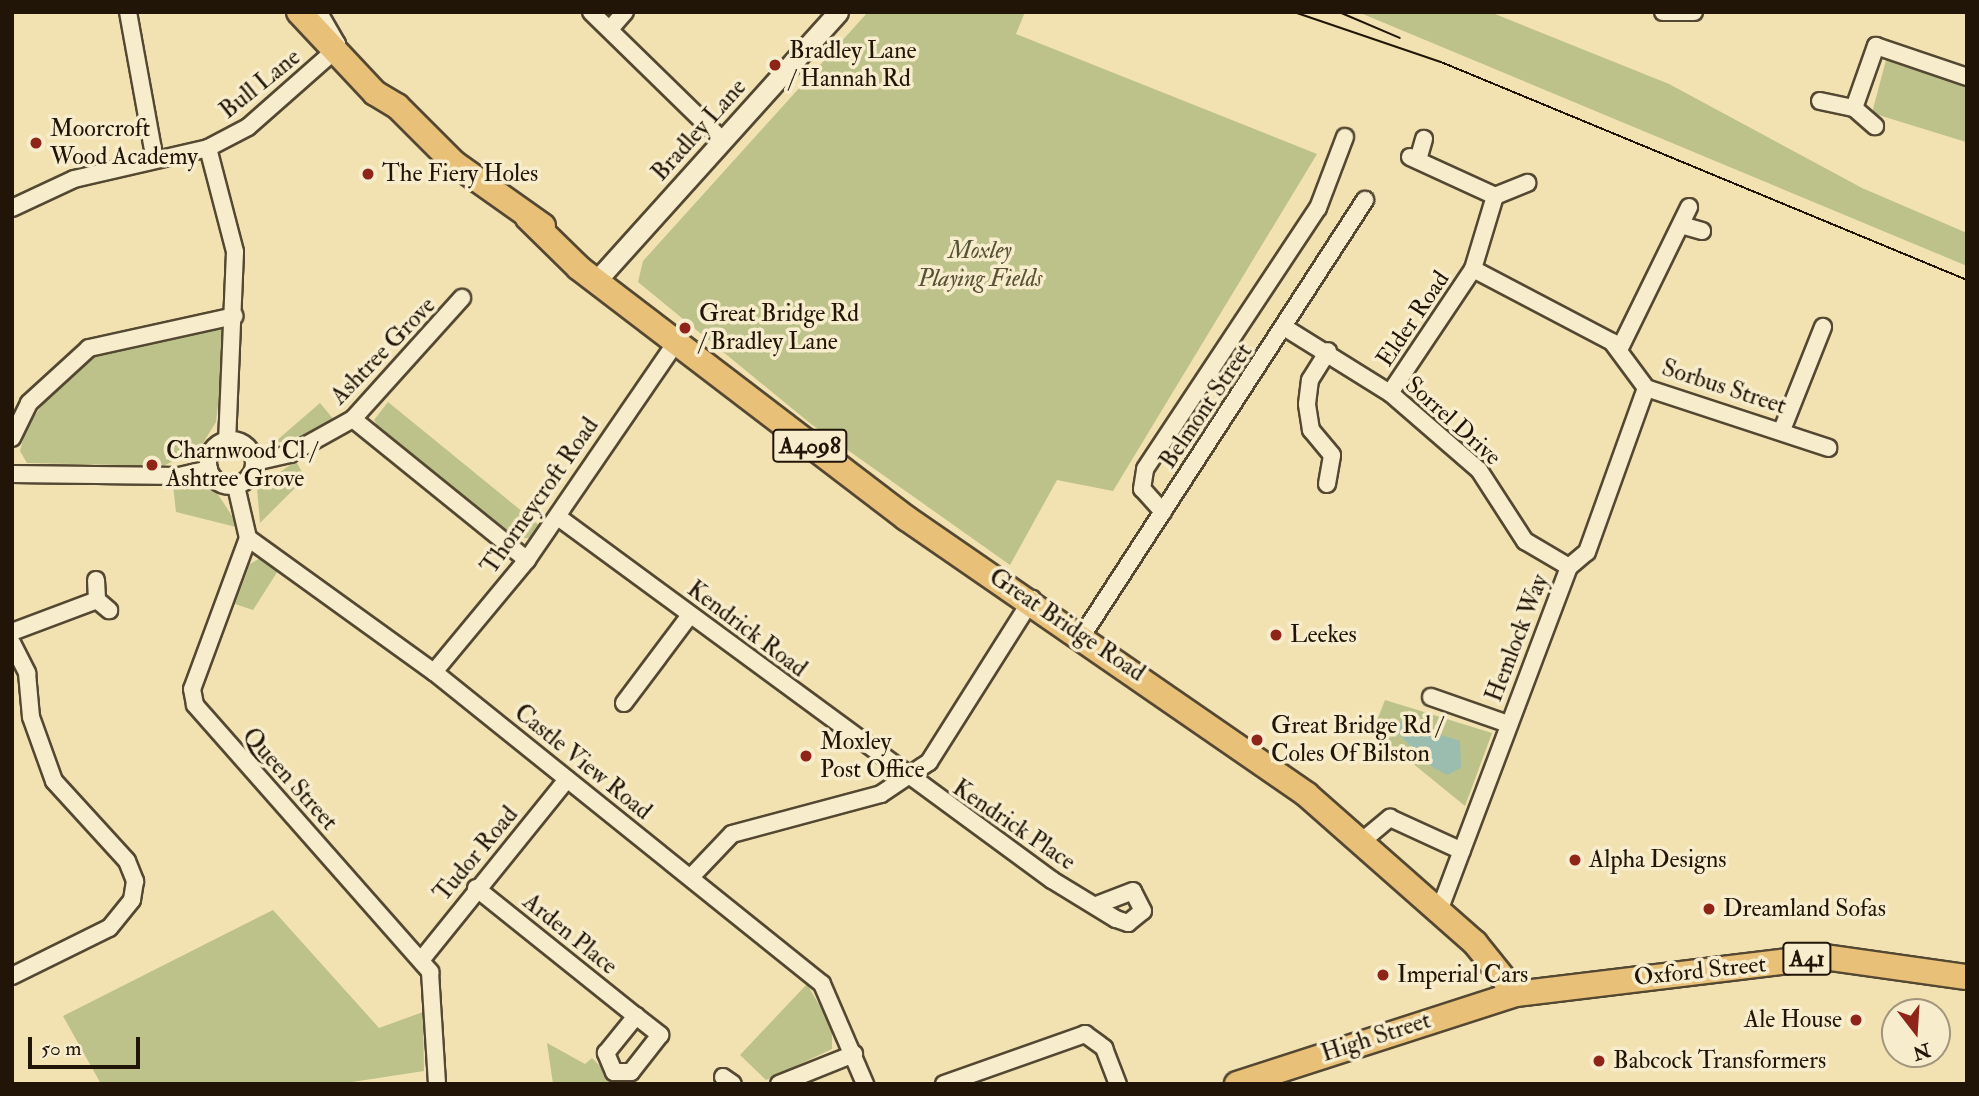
<!DOCTYPE html>
<style>
body{margin:0}
#map{position:relative;width:1979px;height:1096px;overflow:hidden;background:#f2e1b1;font-family:"IM FELL Double Pica",serif}
div>[style]{position:absolute}
.green>*{inset:0;background:#bcc28a}
.water>*{inset:0;background:#9bbdaf}
.roads{filter:drop-shadow(2px 0 #544832) drop-shadow(-2px 0 #544832) drop-shadow(0 2px #544832) drop-shadow(0 -2px #544832)}
.minor>*{height:16px;margin:-8px;padding:0 8px;transform-origin:8px;border-radius:8px;background:#f7eccc}
.minor>.ring{margin:-8px;padding:0;box-sizing:content-box;background:none;border:16px solid #f7eccc;border-radius:50%}
.tertiary>*{height:19px;margin:-9.5px;padding:0 9.5px;transform-origin:9.5px;border-radius:9.5px;background:#f7eccc}
.primary>*{height:24px;margin:-12px;padding:0 12px;transform-origin:12px;border-radius:12px;background:#e9c078}
.trunk>*{height:24px;margin:-12px;padding:0 12px;transform-origin:12px;border-radius:12px;background:#e9c078}
.tram>*{height:2px;margin:-1px;padding:0 1px;transform-origin:1px;border-radius:1px;background:#201507}
.dots>*{width:19px;height:19px;translate:-50% -50%;box-sizing:border-box;border:4px solid #f7eccc;border-radius:50%}
span{translate:-50% -50%;white-space:nowrap;text-align:center;line-height:1.15;-webkit-text-stroke:7px #f7eccc;paint-order:stroke}
.shield-label span{padding:2px 5px;background:#f7eccc;border:2px solid;border-radius:5px;-webkit-text-stroke-width:0}
.shield-label{font-size:23px;color:#201507;font-weight:700}
.poi-label{font-size:24px;color:#201507}
.left{translate:0 -50%;text-align:left}
.right{translate:-100% -50%;text-align:right}
.street-label{font-size:24px;color:#201507}
.park-label{font-size:24px;color:#575235;font-style:italic}
.frame{position:absolute;inset:0;border:14px solid #201507;pointer-events:none}
.north{position:absolute;left:1881px;top:998px;width:70px;height:70px;box-sizing:border-box;background:#f7eccc;border:2px solid #a1967d;border-radius:50%;rotate:163deg;font-size:19px;font-weight:700;line-height:28px;text-align:center;color:#201507}
.north::after{content:'';display:block;margin:auto;width:24px;height:32px;background:#8f2418;clip-path:polygon(50% 0,100% 100%,50% 72%,0 100%)}
.scale{position:absolute;left:28px;top:1037px;width:112px;height:32px;box-sizing:border-box;border:4px solid #201507;border-top:0;padding-left:9px;font-size:21px;line-height:24px;white-space:nowrap;color:#201507;-webkit-text-stroke:5px #f7eccc;paint-order:stroke}
</style>
<div id="map">
<div class="green">
<i style="clip-path:polygon(868px 12px,1025px 12px,1016px 34px,1317px 154px,1113px 491px,1057px 480px,1010px 565px,811px 424px,638px 282px,643px 261px)"></i>
<i style="clip-path:polygon(1358px 12px,1490px 12px,1669px 84px,1862px 188px,1967px 233px,1967px 266px)"></i>
<i style="clip-path:polygon(1886px 60px,1967px 86px,1966px 142px,1872px 113px)"></i>
<i style="clip-path:polygon(218px 326px,226px 336px,216px 422px,200px 448px,163px 466px,27px 463px,20px 451px,26px 428px,60px 379px,97px 353px)"></i>
<i style="clip-path:polygon(388px 402px,540px 526px,529px 538px,513px 538px,380px 429px,374px 420px)"></i>
<i style="clip-path:polygon(320px 403px,335px 421px,291px 442px,275px 442px)"></i>
<i style="clip-path:polygon(296px 461px,305px 478px,260px 523px,257px 488px)"></i>
<i style="clip-path:polygon(173px 485px,215px 490px,240px 528px,176px 512px)"></i>
<i style="clip-path:polygon(262px 557px,281px 566px,253px 610px,235px 604px,250px 564px)"></i>
<i style="clip-path:polygon(1385px 700px,1492px 733px,1465px 806px,1373px 731px)"></i>
<i style="clip-path:polygon(273px 910px,379px 1028px,423px 1012px,424px 1071px,339px 1084px,101px 1084px,63px 1016px)"></i>
<i style="clip-path:polygon(807px 984px,832px 1027px,832px 1049px,766px 1080px,740px 1055px)"></i>
<i style="clip-path:polygon(547px 1043px,585px 1064px,592px 1058px,618px 1084px,553px 1084px)"></i>
</div>
<div class="water">
<i style="clip-path:polygon(1397px 721px,1460px 741px,1461px 768px,1447px 775px,1429px 765px,1392px 727px)"></i>
</div>
<div class="roads">
<div class="minor">
<i style="left:128px;top:12px;width:150px;rotate:79.7deg"></i>
<i style="left:591px;top:12px;width:185px;rotate:44.3deg"></i>
<i style="left:1663px;top:12px;width:31px"></i>
<i style="left:610px;top:29px;width:23px;rotate:-49deg"></i>
<i style="left:1820px;top:101px;width:35px;rotate:12deg"></i>
<i style="left:1854px;top:108px;width:28px;rotate:41deg"></i>
<i style="left:1854px;top:108px;width:66px;rotate:-70.5deg"></i>
<i style="left:1876px;top:46px;width:96px;rotate:18.8deg"></i>
<i style="left:208px;top:148px;width:107px;rotate:75.4deg"></i>
<i style="left:235px;top:252px;width:189px;rotate:92.4deg"></i>
<i style="left:1410px;top:157px;width:94px;rotate:24.6deg"></i>
<i style="left:1495px;top:196px;width:76px;rotate:106.8deg"></i>
<i style="left:1473px;top:269px;width:157px;rotate:27.7deg"></i>
<i style="left:1612px;top:342px;width:57px;rotate:53.5deg"></i>
<i style="left:1646px;top:388px;width:192px;rotate:18.2deg"></i>
<i style="left:1418px;top:160px;width:22px;rotate:-74deg"></i>
<i style="left:1495px;top:196px;width:35px;rotate:-22deg"></i>
<i style="left:12px;top:208px;width:68px;rotate:-25.1deg"></i>
<i style="left:74px;top:179px;width:138px;rotate:-13deg"></i>
<i style="left:208px;top:148px;width:45px;rotate:-27.7deg"></i>
<i style="left:248px;top:127px;width:113px;rotate:-41.4deg"></i>
<i style="left:333px;top:52px;width:9px;rotate:-63deg"></i>
<i style="left:337px;top:44px;width:32px;rotate:-120deg"></i>
<i style="left:1681px;top:225px;width:22px;rotate:16deg"></i>
<i style="left:1287px;top:329px;width:121px;rotate:31.9deg"></i>
<i style="left:1390px;top:393px;width:118px;rotate:40.9deg"></i>
<i style="left:1479px;top:470px;width:85px;rotate:57.1deg"></i>
<i style="left:1525px;top:541px;width:51px;rotate:30.6deg"></i>
<i style="left:1620px;top:348px;width:157px;rotate:-63.9deg"></i>
<i style="left:1390px;top:393px;width:149px;rotate:-56.2deg"></i>
<i style="left:353px;top:419px;width:224px;rotate:39deg"></i>
<i style="left:1782px;top:430px;width:111px;rotate:-68.3deg"></i>
<i style="left:12px;top:438px;width:39px;rotate:-64deg"></i>
<i style="left:29px;top:403px;width:81px;rotate:-42.5deg"></i>
<i style="left:89px;top:348px;width:149px;rotate:-12.4deg"></i>
<i class="ring" style="left:208px;top:440px;width:30px;height:30px"></i>
<i style="left:255px;top:462px;width:36px;rotate:-13deg"></i>
<i style="left:290px;top:454px;width:72px;rotate:-29.1deg"></i>
<i style="left:353px;top:419px;width:163px;rotate:-48deg"></i>
<i style="left:12px;top:474px;width:167px;rotate:0.7deg"></i>
<i style="left:179px;top:476px;width:31px;rotate:-13deg"></i>
<i style="left:1327px;top:484px;width:29px;rotate:-80deg"></i>
<i style="left:1332px;top:455px;width:33px;rotate:-130deg"></i>
<i style="left:1311px;top:430px;width:26px;rotate:-99deg"></i>
<i style="left:1307px;top:404px;width:24px;rotate:-83deg"></i>
<i style="left:1310px;top:380px;width:34px;rotate:-58deg"></i>
<i style="left:236px;top:486px;width:53px;rotate:77deg"></i>
<i style="left:248px;top:538px;width:161px;rotate:110.3deg"></i>
<i style="left:192px;top:689px;width:16px;rotate:79deg"></i>
<i style="left:195px;top:705px;width:356px;rotate:48.6deg"></i>
<i style="left:430px;top:972px;width:112px;rotate:86.4deg"></i>
<i style="left:1163px;top:512px;width:31px;rotate:-132deg"></i>
<i style="left:1142px;top:489px;width:20px;rotate:-81deg"></i>
<i style="left:1145px;top:469px;width:313px;rotate:-56.5deg"></i>
<i style="left:1318px;top:208px;width:76px;rotate:-69.2deg"></i>
<i style="left:558px;top:517px;width:613px;rotate:36.31deg"></i>
<i style="left:1052px;top:880px;width:75px;rotate:31.4deg"></i>
<i style="left:1116px;top:919px;width:13px;rotate:18deg"></i>
<i style="left:1128px;top:923px;width:19px;rotate:-39deg"></i>
<i style="left:1143px;top:911px;width:22px;rotate:-117deg"></i>
<i style="left:1133px;top:891px;width:39px;rotate:159deg"></i>
<i style="left:248px;top:538px;width:229px;rotate:35.8deg"></i>
<i style="left:434px;top:672px;width:498px;rotate:38.8deg"></i>
<i style="left:822px;top:984px;width:109px;rotate:66.7deg"></i>
<i style="left:96px;top:580px;width:20px;rotate:87deg"></i>
<i style="left:97px;top:600px;width:16px;rotate:40deg"></i>
<i style="left:12px;top:632px;width:91px;rotate:-20.6deg"></i>
<i style="left:1082px;top:636px;width:520px;rotate:-57.01deg"></i>
<i style="left:12px;top:643px;width:34px;rotate:63deg"></i>
<i style="left:27px;top:673px;width:44px;rotate:84.8deg"></i>
<i style="left:31px;top:717px;width:68px;rotate:70.2deg"></i>
<i style="left:54px;top:781px;width:108px;rotate:47.6deg"></i>
<i style="left:127px;top:861px;width:22px;rotate:68deg"></i>
<i style="left:135px;top:881px;width:19px;rotate:99deg"></i>
<i style="left:132px;top:900px;width:36px;rotate:129deg"></i>
<i style="left:109px;top:928px;width:108px;rotate:153.7deg"></i>
<i style="left:434px;top:672px;width:146px;rotate:-50.3deg"></i>
<i style="left:527px;top:560px;width:264px;rotate:-55.6deg"></i>
<i style="left:1431px;top:697px;width:82px;rotate:19.3deg"></i>
<i style="left:624px;top:703px;width:110px;rotate:-53.1deg"></i>
<i style="left:1361px;top:842px;width:38px;rotate:-40deg"></i>
<i style="left:1390px;top:818px;width:79px;rotate:24.6deg"></i>
<i style="left:691px;top:877px;width:59px;rotate:-46.4deg"></i>
<i style="left:732px;top:834px;width:154px;rotate:-15deg"></i>
<i style="left:881px;top:794px;width:58px;rotate:-33.7deg"></i>
<i style="left:929px;top:762px;width:193px;rotate:-57.7deg"></i>
<i style="left:476px;top:888px;width:205px;rotate:38.7deg"></i>
<i style="left:636px;top:1016px;width:31px;rotate:38deg"></i>
<i style="left:660px;top:1035px;width:47px;rotate:128.1deg"></i>
<i style="left:631px;top:1072px;width:17px;rotate:180deg"></i>
<i style="left:614px;top:1072px;width:21px;rotate:-113deg"></i>
<i style="left:606px;top:1053px;width:48px;rotate:-51deg"></i>
<i style="left:1439px;top:911px;width:368px;rotate:-69.3deg"></i>
<i style="left:1569px;top:567px;width:23px;rotate:-40deg"></i>
<i style="left:1587px;top:552px;width:174px;rotate:-70.2deg"></i>
<i style="left:422px;top:959px;width:231px;rotate:-51.1deg"></i>
<i style="left:723px;top:1077px;width:12px;rotate:35deg"></i>
<i style="left:779px;top:1084px;width:81px;rotate:-21.8deg"></i>
<i style="left:944px;top:1084px;width:150px;rotate:-19.5deg"></i>
<i style="left:1085px;top:1034px;width:24px;rotate:36deg"></i>
<i style="left:1104px;top:1048px;width:39px;rotate:69deg"></i>
</div>
<div class="tertiary">
<i style="left:597px;top:280px;width:360px;rotate:-48deg"></i>
</div>
<div class="primary">
<i style="left:299px;top:12px;width:111px;rotate:46.8deg"></i>
<i style="left:375px;top:93px;width:26px;rotate:31deg"></i>
<i style="left:397px;top:106px;width:81px;rotate:45deg"></i>
<i style="left:454px;top:163px;width:109px;rotate:35.3deg"></i>
<i style="left:528px;top:218px;width:71px;rotate:44.4deg"></i>
<i style="left:579px;top:268px;width:412px;rotate:37.4deg"></i>
<i style="left:906px;top:518px;width:487px;rotate:34.6deg"></i>
<i style="left:1307px;top:795px;width:224px;rotate:41.4deg"></i>
<i style="left:1475px;top:943px;width:65px;rotate:51.2deg"></i>
</div>
<div class="trunk">
<i style="left:1237px;top:1084px;width:293px;rotate:-17.9deg"></i>
<i style="left:1516px;top:994px;width:310px;rotate:-6.9deg"></i>
<i style="left:1824px;top:957px;width:144px;rotate:8deg"></i>
</div>
</div>
<div class="tram">
<i style="left:1294px;top:12px;width:155px;rotate:18.8deg"></i>
<i style="left:1441px;top:62px;width:569px;rotate:22.51deg"></i>
<i style="left:1339px;top:12px;width:66px;rotate:23.1deg"></i>
</div>
<div class="dots">
<i style="left:775px;top:65px;background:#8f2418"></i>
<i style="left:36px;top:143px;background:#8f2418"></i>
<i style="left:368px;top:174px;background:#8f2418"></i>
<i style="left:685px;top:328px;background:#8f2418"></i>
<i style="left:152px;top:465px;background:#8f2418"></i>
<i style="left:1276px;top:635px;background:#8f2418"></i>
<i style="left:1257px;top:740px;background:#8f2418"></i>
<i style="left:806px;top:756px;background:#8f2418"></i>
<i style="left:1575px;top:860px;background:#8f2418"></i>
<i style="left:1709px;top:909px;background:#8f2418"></i>
<i style="left:1383px;top:975px;background:#8f2418"></i>
<i style="left:1856px;top:1020px;background:#8f2418"></i>
<i style="left:1599px;top:1061px;background:#8f2418"></i>
</div>
<div class="shield-label">
<span style="left:810px;top:446px">A4098</span>
<span style="left:1807px;top:959px">A41</span>
</div>
<div class="poi-label">
<span class="left" style="left:789px;top:65px">Bradley Lane<br>/ Hannah Rd</span>
<span class="left" style="left:50px;top:143px">Moorcroft<br>Wood Academy</span>
<span class="left" style="left:382px;top:174px">The Fiery Holes</span>
<span class="left" style="left:699px;top:328px">Great Bridge Rd<br>/ Bradley Lane</span>
<span class="left" style="left:166px;top:465px">Charnwood Cl /<br>Ashtree Grove</span>
<span class="left" style="left:1290px;top:635px">Leekes</span>
<span class="left" style="left:1271px;top:740px">Great Bridge Rd /<br>Coles Of Bilston</span>
<span class="left" style="left:820px;top:756px">Moxley<br>Post Office</span>
<span class="left" style="left:1589px;top:860px">Alpha Designs</span>
<span class="left" style="left:1723px;top:909px">Dreamland Sofas</span>
<span class="left" style="left:1397px;top:975px">Imperial Cars</span>
<span class="right" style="left:1842px;top:1020px">Ale House</span>
<span class="left" style="left:1613px;top:1061px">Babcock Transformers</span>
</div>
<div class="street-label">
<span style="left:260px;top:84px;rotate:-39deg">Bull Lane</span>
<span style="left:699px;top:130px;rotate:-48deg">Bradley Lane</span>
<span style="left:1413px;top:319px;rotate:-56deg">Elder Road</span>
<span style="left:383px;top:351px;rotate:-46deg">Ashtree Grove</span>
<span style="left:1724px;top:387px;rotate:18deg">Sorbus Street</span>
<span style="left:1206px;top:406px;rotate:-56deg">Belmont Street</span>
<span style="left:1453px;top:421px;rotate:42deg">Sorrel Drive</span>
<span style="left:540px;top:496px;rotate:-55deg">Thorneycroft Road</span>
<span style="left:1067px;top:625px;rotate:34deg">Great Bridge Road</span>
<span style="left:747px;top:629px;rotate:37deg">Kendrick Road</span>
<span style="left:1517px;top:638px;rotate:-69deg">Hemlock Way</span>
<span style="left:583px;top:762px;rotate:39deg">Castle View Road</span>
<span style="left:290px;top:779px;rotate:48deg">Queen Street</span>
<span style="left:1014px;top:825px;rotate:34deg">Kendrick Place</span>
<span style="left:476px;top:854px;rotate:-50deg">Tudor Road</span>
<span style="left:570px;top:934px;rotate:39deg">Arden Place</span>
<span style="left:1700px;top:971px;rotate:-6deg">Oxford Street</span>
<span style="left:1376px;top:1037px;rotate:-18deg">High Street</span>
</div>
<div class="park-label">
<span style="left:980px;top:265px">Moxley<br>Playing Fields</span>
</div>
<div class="frame"></div>
<div class="north">N</div>
<div class="scale">50 m</div>
</div>
